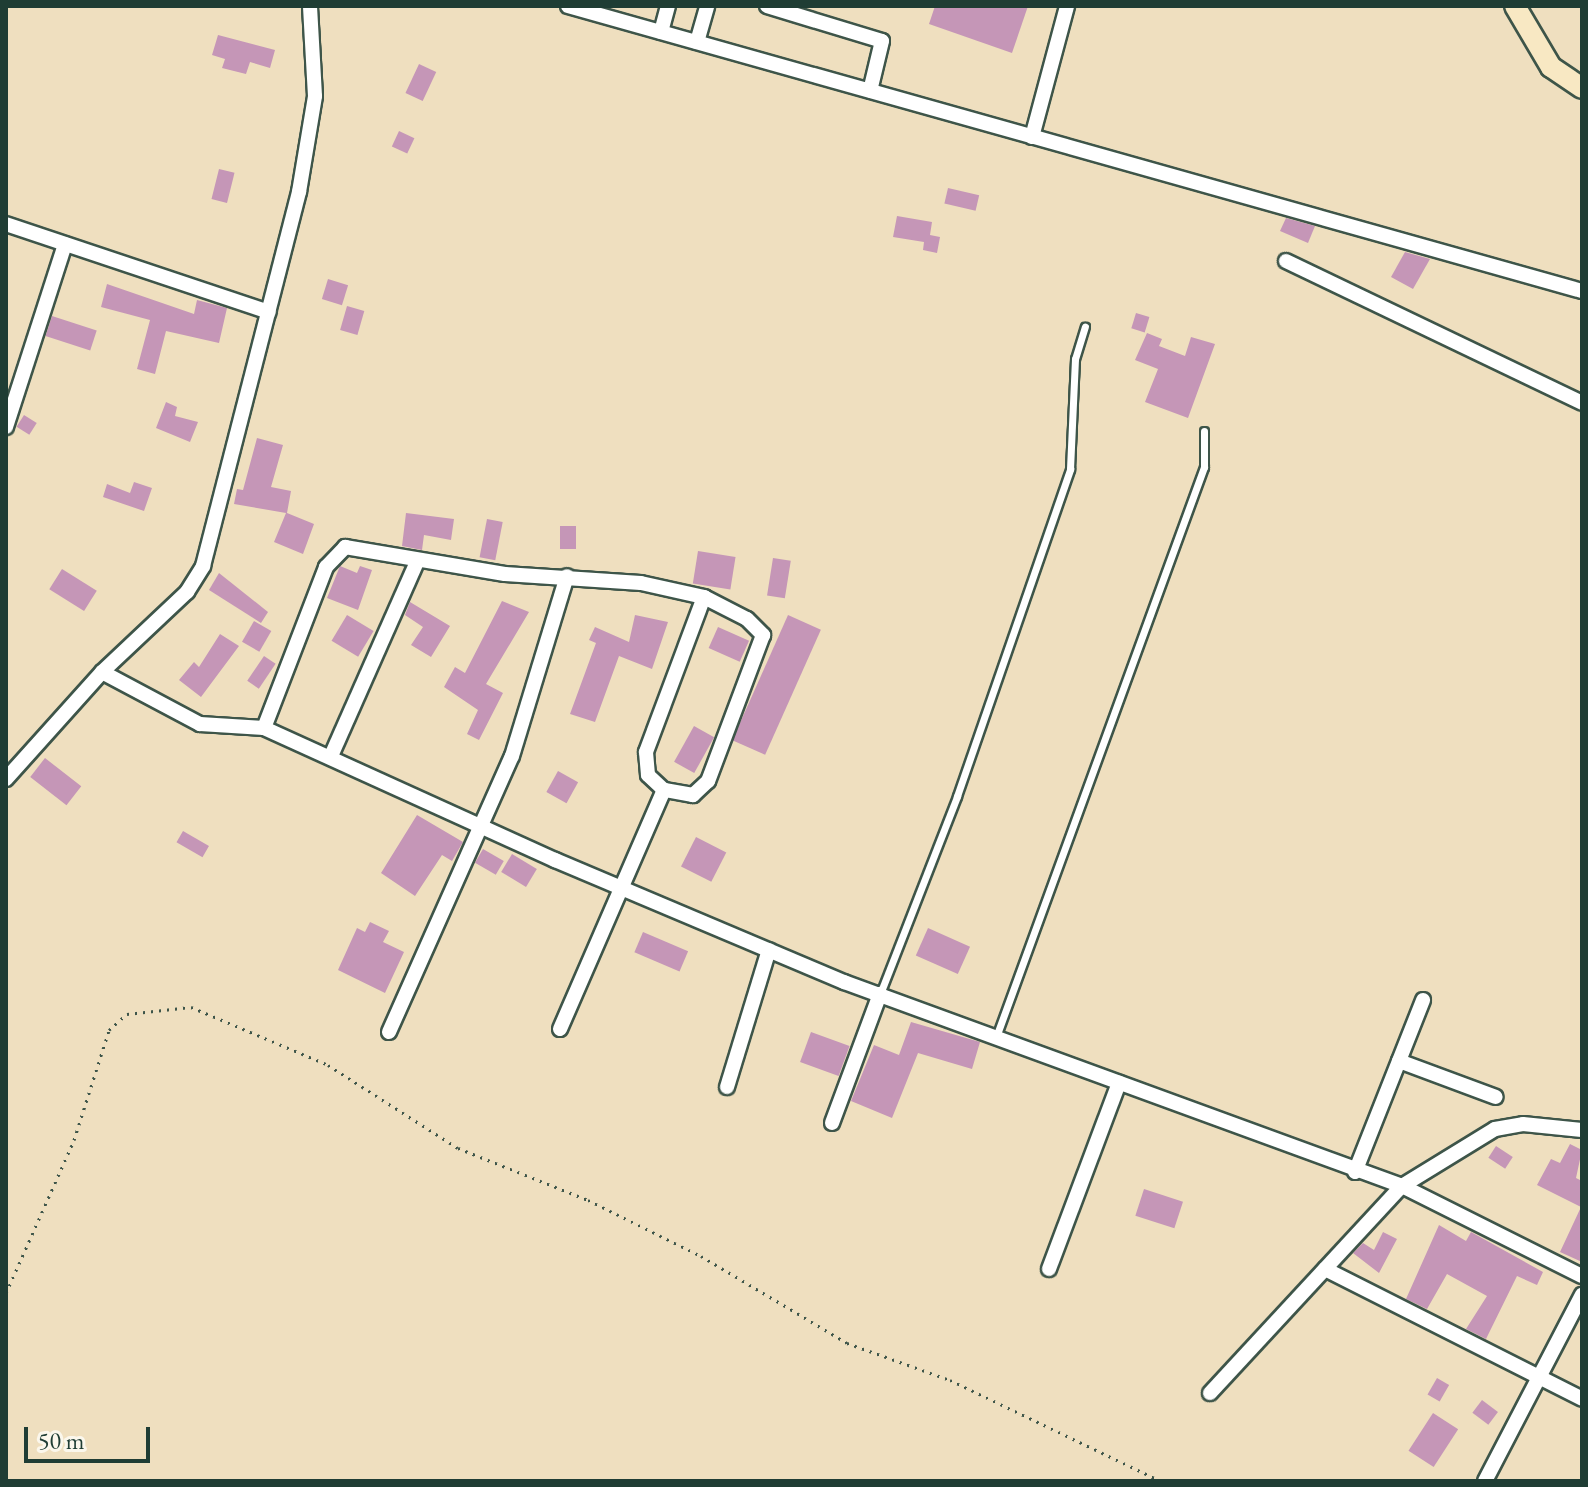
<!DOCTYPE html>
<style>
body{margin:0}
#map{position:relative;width:1588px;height:1487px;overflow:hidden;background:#efdfbf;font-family:"EB Garamond",serif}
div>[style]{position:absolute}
.building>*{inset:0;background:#c596b7;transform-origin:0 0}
.path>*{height:3px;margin-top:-1.5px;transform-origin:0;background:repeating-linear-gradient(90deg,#3e5549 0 2px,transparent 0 8px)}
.roads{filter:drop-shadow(2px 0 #3e5549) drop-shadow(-2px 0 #3e5549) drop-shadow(0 2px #3e5549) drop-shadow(0 -2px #3e5549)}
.lane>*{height:7px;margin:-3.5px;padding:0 3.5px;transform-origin:3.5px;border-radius:3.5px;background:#fff}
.street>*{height:14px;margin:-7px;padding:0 7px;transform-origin:7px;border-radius:7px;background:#fff}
.secondary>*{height:20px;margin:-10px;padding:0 10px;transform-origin:10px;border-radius:10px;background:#f8e8c3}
span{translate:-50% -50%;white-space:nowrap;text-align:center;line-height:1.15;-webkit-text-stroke:7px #fbf7ec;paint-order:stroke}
.frame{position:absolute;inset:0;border:8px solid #1f3d34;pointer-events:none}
.scale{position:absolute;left:24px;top:1427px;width:126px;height:36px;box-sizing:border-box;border:4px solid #1f3d34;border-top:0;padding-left:10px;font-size:24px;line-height:28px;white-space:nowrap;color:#1f3d34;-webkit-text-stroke:6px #fbf7ec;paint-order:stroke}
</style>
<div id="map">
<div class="building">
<i style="clip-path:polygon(935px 6px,1028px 6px,1012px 53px,929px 24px)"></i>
<i style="clip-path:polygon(218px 35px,275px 50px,270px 68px,250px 62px,246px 74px,222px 68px,225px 59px,212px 55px)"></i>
<i style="left:419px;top:64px;width:19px;height:32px;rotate:25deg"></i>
<i style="left:399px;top:131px;width:17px;height:17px;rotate:25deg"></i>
<i style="left:219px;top:169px;width:16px;height:31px;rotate:14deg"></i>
<i style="left:948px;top:188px;width:32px;height:16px;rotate:13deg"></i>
<i style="clip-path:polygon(897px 216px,932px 222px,930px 235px,940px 237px,937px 253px,923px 250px,924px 242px,893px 237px)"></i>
<i style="clip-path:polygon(1286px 218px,1315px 226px,1308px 243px,1280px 231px)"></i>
<i style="clip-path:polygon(1405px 252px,1430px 259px,1413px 289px,1391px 277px)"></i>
<i style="left:328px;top:279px;width:21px;height:21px;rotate:17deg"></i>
<i style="clip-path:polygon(107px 284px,194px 314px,197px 300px,227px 308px,219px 343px,166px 331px,155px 374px,137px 369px,150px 320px,101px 307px)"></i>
<i style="left:347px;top:306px;width:18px;height:25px;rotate:16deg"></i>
<i style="left:1136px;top:313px;width:14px;height:16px;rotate:17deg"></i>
<i style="left:52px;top:316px;width:47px;height:21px;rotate:18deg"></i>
<i style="clip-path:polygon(1147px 333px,1162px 339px,1159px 346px,1185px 356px,1191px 337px,1215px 344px,1188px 418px,1145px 402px,1158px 369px,1135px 360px)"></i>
<i style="clip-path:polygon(166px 402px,177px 407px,175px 416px,198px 422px,190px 442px,156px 428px)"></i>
<i style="left:24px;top:415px;width:15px;height:14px;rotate:32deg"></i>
<i style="clip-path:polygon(257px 438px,283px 445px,271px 487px,291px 491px,287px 513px,314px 524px,303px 554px,274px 542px,286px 513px,234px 504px,237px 489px,243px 490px)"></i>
<i style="clip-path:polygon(134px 482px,152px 488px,144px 511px,103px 497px,107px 484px,130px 493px)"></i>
<i style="clip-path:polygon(406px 513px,454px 519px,451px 540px,424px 535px,422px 550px,402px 546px)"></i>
<i style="left:487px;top:519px;width:16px;height:39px;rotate:11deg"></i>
<i style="left:560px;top:526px;width:16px;height:23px"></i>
<i style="left:698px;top:551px;width:38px;height:33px;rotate:9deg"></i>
<i style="left:773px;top:558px;width:18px;height:38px;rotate:9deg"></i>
<i style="clip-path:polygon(340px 566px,357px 573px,360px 566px,372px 570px,358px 610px,327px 598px)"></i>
<i style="left:62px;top:569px;width:41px;height:24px;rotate:32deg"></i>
<i style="clip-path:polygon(219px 573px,268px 612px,261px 623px,209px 590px)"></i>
<i style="clip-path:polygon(502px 601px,529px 612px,486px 684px,503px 693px,479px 740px,467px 734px,478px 710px,444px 687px,455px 667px,465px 673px)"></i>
<i style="clip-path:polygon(410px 602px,450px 626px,431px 657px,411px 645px,423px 627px,405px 615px)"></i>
<i style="left:347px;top:615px;width:31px;height:30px;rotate:31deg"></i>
<i style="clip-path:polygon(635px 615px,668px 622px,652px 669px,619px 656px,595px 722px,570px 714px,596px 643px,589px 640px,595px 627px,629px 642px)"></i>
<i style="left:788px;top:615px;width:36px;height:137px;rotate:24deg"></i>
<i style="left:254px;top:621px;width:20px;height:24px;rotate:30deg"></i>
<i style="left:718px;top:627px;width:34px;height:23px;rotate:24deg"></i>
<i style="clip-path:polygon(220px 634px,239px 646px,201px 697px,179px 680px,194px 662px,199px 667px)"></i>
<i style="left:264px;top:656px;width:14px;height:30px;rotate:34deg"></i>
<i style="left:694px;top:726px;width:23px;height:41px;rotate:29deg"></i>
<i style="left:45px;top:758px;width:46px;height:24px;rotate:38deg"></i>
<i style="left:558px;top:771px;width:23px;height:24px;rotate:29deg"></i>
<i style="clip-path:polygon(417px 815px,463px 842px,452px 861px,442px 855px,415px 896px,381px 873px)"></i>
<i style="left:183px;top:831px;width:30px;height:13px;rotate:30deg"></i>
<i style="left:696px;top:837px;width:34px;height:33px;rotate:27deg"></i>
<i style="left:483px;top:849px;width:24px;height:16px;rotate:30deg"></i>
<i style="left:512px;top:854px;width:29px;height:21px;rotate:31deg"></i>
<i style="clip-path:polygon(370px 922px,389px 931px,383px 942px,404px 952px,385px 993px,338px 970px,357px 928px,365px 932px)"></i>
<i style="left:928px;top:928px;width:46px;height:30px;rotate:24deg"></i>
<i style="left:643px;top:932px;width:49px;height:22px;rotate:23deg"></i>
<i style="clip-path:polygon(911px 1022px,980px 1042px,972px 1069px,918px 1053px,892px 1118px,851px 1101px,874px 1045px,899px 1055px)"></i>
<i style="left:811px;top:1032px;width:41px;height:32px;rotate:20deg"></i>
<i style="clip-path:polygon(1570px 1144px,1582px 1150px,1576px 1178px,1582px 1181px,1582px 1262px,1560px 1252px,1581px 1207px,1537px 1185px,1551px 1159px,1560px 1163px)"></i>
<i style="left:1496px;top:1146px;width:20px;height:14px;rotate:33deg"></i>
<i style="left:1144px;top:1189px;width:41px;height:28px;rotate:18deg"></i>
<i style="clip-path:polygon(1439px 1225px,1466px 1241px,1471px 1232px,1543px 1272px,1537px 1285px,1517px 1276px,1486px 1339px,1466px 1329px,1487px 1296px,1447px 1274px,1427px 1309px,1406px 1299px)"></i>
<i style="clip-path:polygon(1383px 1232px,1397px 1239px,1379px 1273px,1353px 1253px,1363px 1243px,1374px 1250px)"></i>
<i style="left:1437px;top:1378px;width:14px;height:19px;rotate:30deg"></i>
<i style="left:1482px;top:1400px;width:20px;height:16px;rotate:37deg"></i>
<i style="left:1433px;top:1413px;width:30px;height:45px;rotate:33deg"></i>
</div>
<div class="path">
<i style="left:6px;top:1293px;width:167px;rotate:-66deg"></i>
<i style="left:74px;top:1140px;width:115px;rotate:-72.3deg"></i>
<i style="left:109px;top:1030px;width:24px;rotate:-42deg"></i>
<i style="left:127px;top:1014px;width:64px;rotate:-6.2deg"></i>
<i style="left:191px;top:1007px;width:149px;rotate:22.9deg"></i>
<i style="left:328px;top:1065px;width:154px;rotate:32.6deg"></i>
<i style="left:458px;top:1148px;width:140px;rotate:21.8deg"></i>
<i style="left:588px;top:1200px;width:126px;rotate:26.4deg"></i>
<i style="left:701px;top:1256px;width:170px;rotate:30.8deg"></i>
<i style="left:847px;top:1343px;width:109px;rotate:19.8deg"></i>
<i style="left:950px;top:1380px;width:234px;rotate:25.6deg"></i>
</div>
<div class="roads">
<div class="lane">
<i style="left:880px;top:994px;width:212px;rotate:-68.7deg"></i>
<i style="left:957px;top:796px;width:346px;rotate:-70.9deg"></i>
<i style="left:1070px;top:469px;width:110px;rotate:-87.4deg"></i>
<i style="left:1075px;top:359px;width:34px;rotate:-73deg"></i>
<i style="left:996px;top:1037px;width:607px;rotate:-69.95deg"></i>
<i style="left:1204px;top:467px;width:36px;rotate:-90deg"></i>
</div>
<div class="street">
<i style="left:568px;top:6px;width:1053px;rotate:15.7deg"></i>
<i style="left:767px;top:6px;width:120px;rotate:16.9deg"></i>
<i style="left:882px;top:41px;width:51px;rotate:103.5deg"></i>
<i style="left:661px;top:32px;width:27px;rotate:-75deg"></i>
<i style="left:697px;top:42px;width:37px;rotate:-74deg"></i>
<i style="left:1032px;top:137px;width:136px;rotate:-75deg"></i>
<i style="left:6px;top:224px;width:277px;rotate:18.5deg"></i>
<i style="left:1286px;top:261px;width:328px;rotate:25.6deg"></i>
<i style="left:6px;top:427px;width:192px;rotate:-72.1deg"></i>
<i style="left:102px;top:672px;width:111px;rotate:28deg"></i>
<i style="left:200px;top:724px;width:64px;rotate:3.6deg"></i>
<i style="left:264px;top:728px;width:320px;rotate:24.4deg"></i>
<i style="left:555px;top:860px;width:314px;rotate:22.9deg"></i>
<i style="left:844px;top:982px;width:594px;rotate:20.08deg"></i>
<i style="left:1402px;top:1186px;width:201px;rotate:26.6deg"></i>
<i style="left:264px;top:728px;width:173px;rotate:-68.9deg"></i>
<i style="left:326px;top:567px;width:28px;rotate:-46deg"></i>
<i style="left:345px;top:547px;width:162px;rotate:9.6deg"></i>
<i style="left:505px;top:574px;width:136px;rotate:3.8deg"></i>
<i style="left:641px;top:583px;width:65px;rotate:12.5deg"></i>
<i style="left:704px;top:597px;width:48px;rotate:27.1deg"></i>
<i style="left:747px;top:619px;width:23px;rotate:45deg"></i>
<i style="left:763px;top:635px;width:156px;rotate:110.6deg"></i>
<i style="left:708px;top:781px;width:21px;rotate:137deg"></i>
<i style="left:693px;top:795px;width:29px;rotate:-170deg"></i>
<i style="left:331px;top:756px;width:214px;rotate:-66.1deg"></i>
<i style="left:6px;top:779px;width:144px;rotate:-48.1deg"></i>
<i style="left:102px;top:672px;width:117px;rotate:-43.3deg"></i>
<i style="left:187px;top:592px;width:31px;rotate:-58deg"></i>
<i style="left:203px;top:566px;width:386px;rotate:-75.6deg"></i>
<i style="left:299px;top:192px;width:97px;rotate:-80.5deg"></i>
<i style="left:315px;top:96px;width:90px;rotate:-93.2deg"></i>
<i style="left:560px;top:1029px;width:261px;rotate:-66.5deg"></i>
<i style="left:664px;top:790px;width:22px;rotate:-137deg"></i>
<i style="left:648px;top:775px;width:23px;rotate:-95deg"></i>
<i style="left:646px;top:752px;width:165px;rotate:-69.5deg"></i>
<i style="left:389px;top:1032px;width:302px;rotate:-66deg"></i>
<i style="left:512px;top:756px;width:188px;rotate:-73deg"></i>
<i style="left:1399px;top:1061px;width:103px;rotate:20.4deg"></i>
<i style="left:727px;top:1087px;width:143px;rotate:-73deg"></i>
<i style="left:832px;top:1123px;width:138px;rotate:-69.6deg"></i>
<i style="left:1355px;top:1172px;width:185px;rotate:-68.4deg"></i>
<i style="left:1049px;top:1269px;width:199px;rotate:-69.4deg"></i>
<i style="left:1325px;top:1269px;width:288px;rotate:26.8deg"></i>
<i style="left:1210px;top:1393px;width:282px;rotate:-47.2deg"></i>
<i style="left:1402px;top:1186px;width:109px;rotate:-31.5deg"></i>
<i style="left:1495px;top:1129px;width:28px;rotate:-10deg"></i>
<i style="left:1523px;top:1124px;width:59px;rotate:5.8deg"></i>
<i style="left:1485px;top:1481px;width:210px;rotate:-62.5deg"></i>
</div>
<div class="secondary">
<i style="left:1515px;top:6px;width:71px;rotate:59.5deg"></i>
<i style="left:1551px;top:67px;width:37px;rotate:34deg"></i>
</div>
</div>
<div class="frame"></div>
<div class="scale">50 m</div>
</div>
